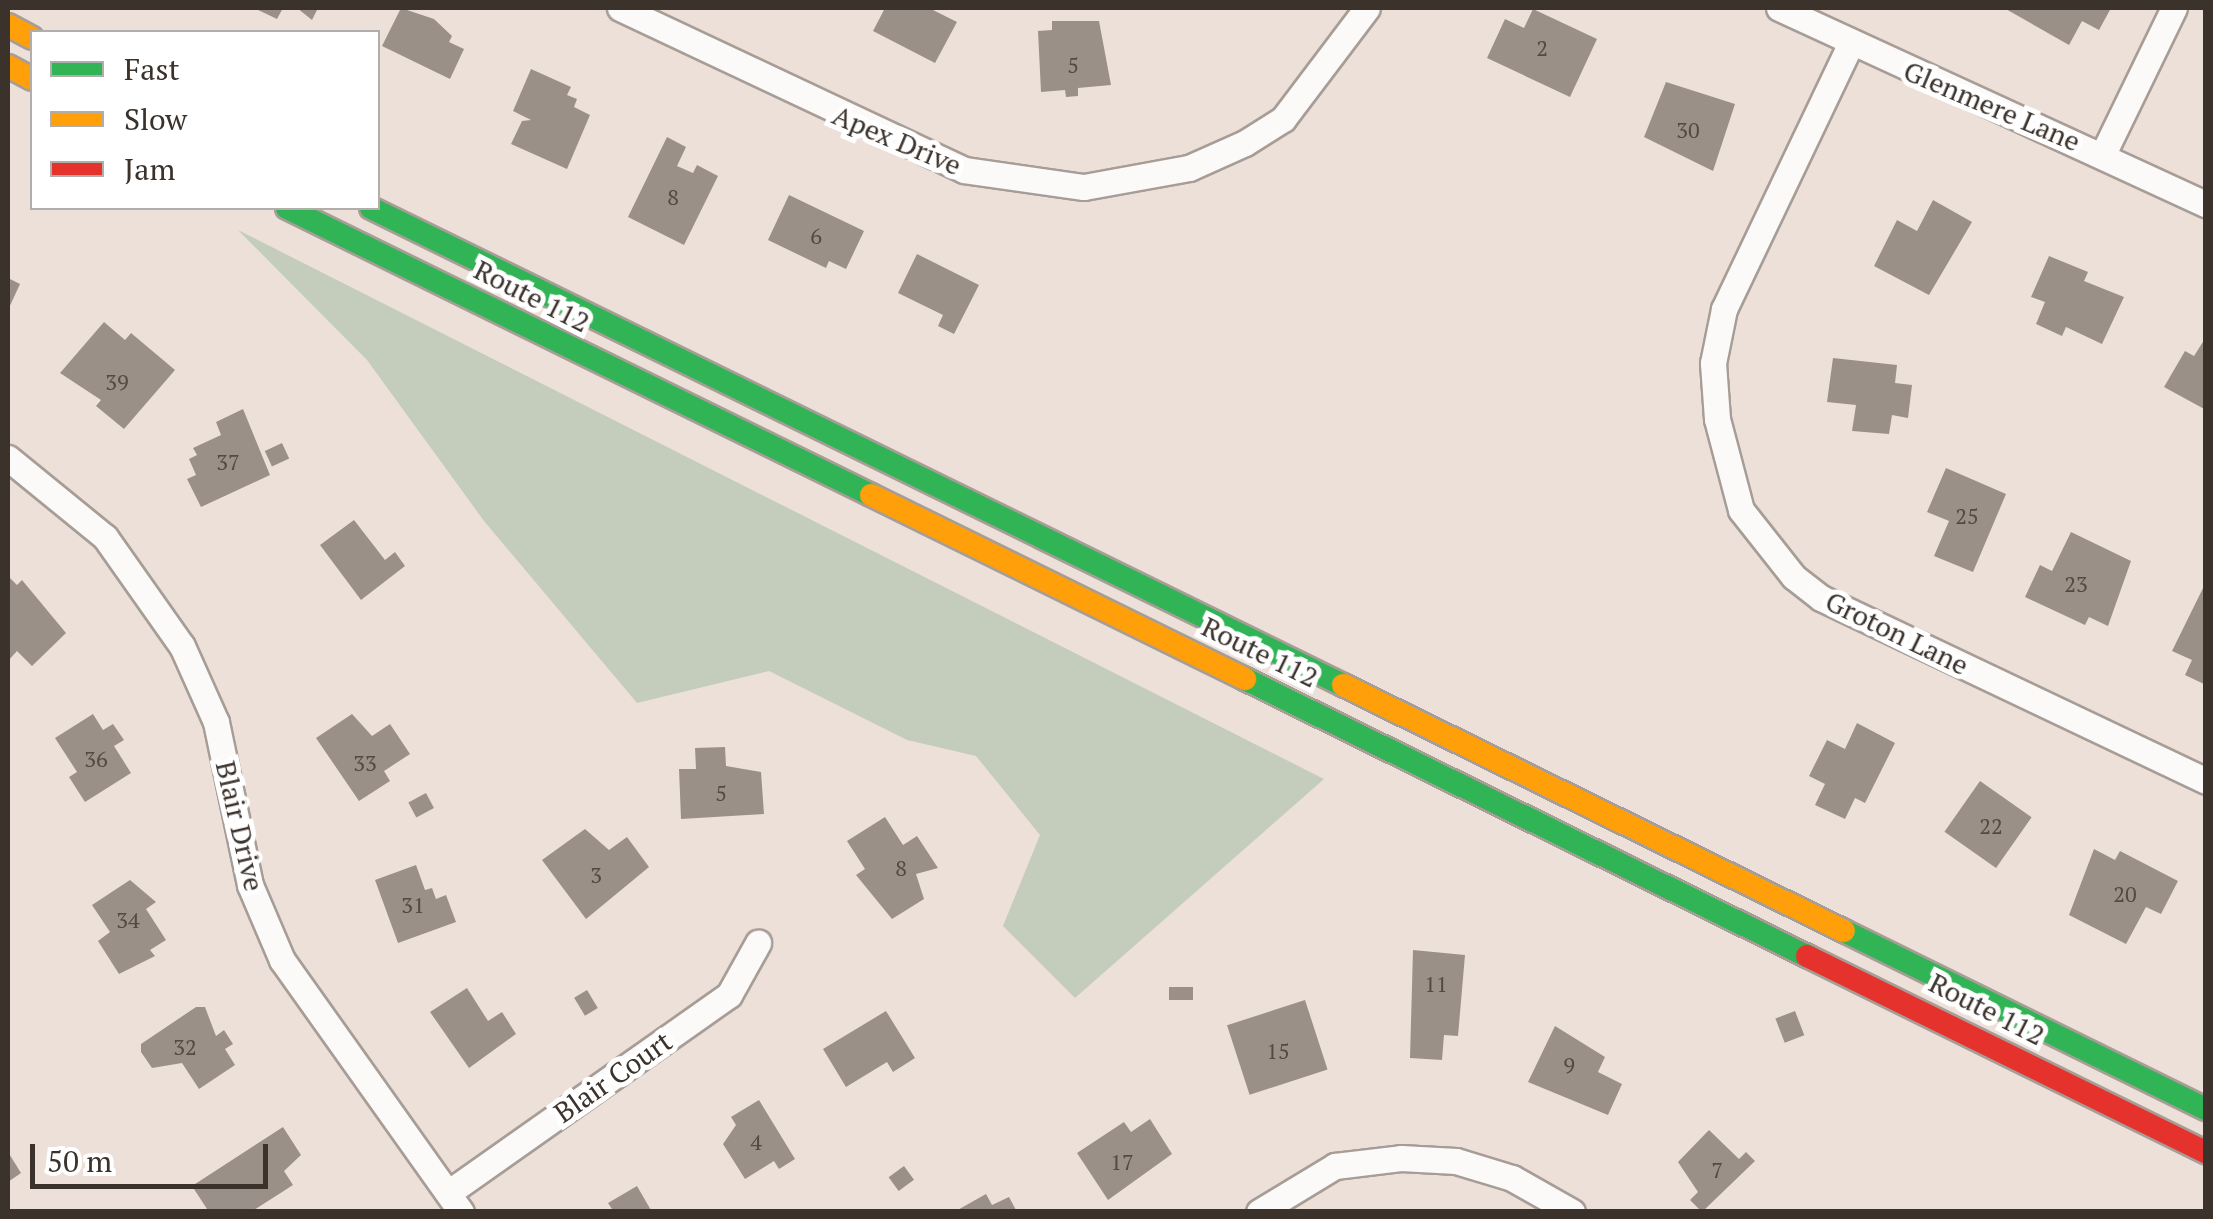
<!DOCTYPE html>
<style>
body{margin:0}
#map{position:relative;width:2213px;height:1219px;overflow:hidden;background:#ede0d8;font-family:"PT Serif",serif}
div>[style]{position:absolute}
.green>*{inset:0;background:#c4cdbc}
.building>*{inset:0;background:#9b9088;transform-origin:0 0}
.roads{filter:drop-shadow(2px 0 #a79d97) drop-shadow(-2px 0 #a79d97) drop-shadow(0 2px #a79d97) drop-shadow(0 -2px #a79d97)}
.street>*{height:25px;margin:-12.5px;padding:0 12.5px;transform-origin:12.5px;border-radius:12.5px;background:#fcfaf9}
.fast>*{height:22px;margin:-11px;padding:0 11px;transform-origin:11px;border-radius:11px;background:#30b455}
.slow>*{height:22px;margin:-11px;padding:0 11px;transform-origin:11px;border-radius:11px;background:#ff9f0a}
.jam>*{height:22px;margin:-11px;padding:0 11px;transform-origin:11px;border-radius:11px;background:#e5322d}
span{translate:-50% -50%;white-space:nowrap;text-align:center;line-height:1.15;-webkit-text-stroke:10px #fff;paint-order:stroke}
.number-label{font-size:22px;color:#534a43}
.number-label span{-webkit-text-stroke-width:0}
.street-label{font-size:28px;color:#3b322c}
.frame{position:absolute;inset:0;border:10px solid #3b322c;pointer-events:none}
.legend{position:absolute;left:30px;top:30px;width:350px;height:180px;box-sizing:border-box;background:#fff;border:2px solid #b1adab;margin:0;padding:12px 18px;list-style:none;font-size:30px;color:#3b322c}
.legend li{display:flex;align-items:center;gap:20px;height:50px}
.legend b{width:50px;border:2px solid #b1adab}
.scale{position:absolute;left:30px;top:1144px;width:238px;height:45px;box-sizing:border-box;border:5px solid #3b322c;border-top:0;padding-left:12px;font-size:30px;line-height:35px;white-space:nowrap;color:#3b322c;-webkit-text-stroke:8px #fff;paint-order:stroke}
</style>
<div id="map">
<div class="green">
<i style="clip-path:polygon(238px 230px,1324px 779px,1075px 998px,1003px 926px,1040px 835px,976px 756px,907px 740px,769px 671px,637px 703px,484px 521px,367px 360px)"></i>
</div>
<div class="building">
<i style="clip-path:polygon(254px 8px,283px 8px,277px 19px)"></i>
<i style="clip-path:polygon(297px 8px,318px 8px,312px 20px)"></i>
<i style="clip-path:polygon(401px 8px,434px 19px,452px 36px,449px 42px,464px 49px,450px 79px,382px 46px)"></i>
<i style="clip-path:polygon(885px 8px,929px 8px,957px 22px,935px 63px,873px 31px)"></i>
<i style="clip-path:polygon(2004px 8px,2111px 8px,2099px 30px,2082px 21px,2069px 45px)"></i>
<i style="clip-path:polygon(1533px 9px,1597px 39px,1570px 97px,1487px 58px,1505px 19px,1524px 28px)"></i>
<i style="clip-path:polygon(1052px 21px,1099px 21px,1111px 85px,1078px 88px,1078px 96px,1066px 97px,1065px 90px,1041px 92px,1038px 31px,1052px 30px)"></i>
<i style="clip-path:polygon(531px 69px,571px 87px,567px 95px,577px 99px,574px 107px,590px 115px,567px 169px,511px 144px,522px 121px,531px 120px,513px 111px)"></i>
<i style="clip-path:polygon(1666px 82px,1735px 104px,1713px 171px,1644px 137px)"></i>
<i style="clip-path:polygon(667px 137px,686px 147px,677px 166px,693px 173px,697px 165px,718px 176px,684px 245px,628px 217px)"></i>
<i style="clip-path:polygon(789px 195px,864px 231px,846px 269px,829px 261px,826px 268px,768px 240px)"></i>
<i style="clip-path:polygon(1933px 200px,1972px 222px,1929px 295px,1874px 266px,1897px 220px,1917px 231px)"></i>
<i style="clip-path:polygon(917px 254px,979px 285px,954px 334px,938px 326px,943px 315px,898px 293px)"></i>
<i style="clip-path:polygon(2049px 256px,2088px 272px,2084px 281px,2124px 297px,2102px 344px,2066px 327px,2062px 336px,2036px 324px,2045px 302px,2031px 297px)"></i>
<i style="clip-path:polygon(8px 278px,20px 284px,8px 310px)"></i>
<i style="clip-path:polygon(104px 322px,125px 340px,131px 333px,175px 370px,124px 429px,96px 406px,101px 400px,60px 373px)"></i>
<i style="clip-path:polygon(2206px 337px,2206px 410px,2164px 387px,2185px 351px,2194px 356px)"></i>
<i style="clip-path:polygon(1833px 358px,1897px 365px,1895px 383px,1912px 385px,1908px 418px,1892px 415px,1889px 434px,1852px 431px,1856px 405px,1827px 402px)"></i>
<i style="clip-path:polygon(243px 409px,270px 475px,201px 507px,187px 479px,196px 475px,189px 459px,197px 455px,193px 448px,221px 435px,216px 422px)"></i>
<i style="left:282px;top:443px;width:17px;height:19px;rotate:65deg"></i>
<i style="clip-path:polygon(1946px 468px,2006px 494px,1973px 572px,1934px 556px,1949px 521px,1927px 512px)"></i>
<i style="clip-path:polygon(354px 520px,385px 560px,395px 552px,405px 566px,361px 600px,320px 545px)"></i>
<i style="clip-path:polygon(2071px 532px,2131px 561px,2108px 626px,2089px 617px,2085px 625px,2025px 597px,2040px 565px,2052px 571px)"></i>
<i style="clip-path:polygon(8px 576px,17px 585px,22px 580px,66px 633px,32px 666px,17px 651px,8px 661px)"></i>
<i style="clip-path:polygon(2206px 582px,2206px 685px,2185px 675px,2192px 660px,2172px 651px)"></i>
<i style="clip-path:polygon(93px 714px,103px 730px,113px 724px,124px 740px,114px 746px,131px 773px,85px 802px,69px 777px,77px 772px,55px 738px)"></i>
<i style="clip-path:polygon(352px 714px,372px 736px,390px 724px,410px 754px,384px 771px,390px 781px,359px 801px,316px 738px)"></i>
<i style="clip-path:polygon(1857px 723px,1895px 743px,1865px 803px,1855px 798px,1845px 819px,1815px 805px,1825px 784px,1809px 776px,1827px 740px,1845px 749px)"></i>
<i style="clip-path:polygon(725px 747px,726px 766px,761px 772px,764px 814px,681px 819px,679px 769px,696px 769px,695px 748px)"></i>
<i style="left:1980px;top:781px;width:63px;height:62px;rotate:35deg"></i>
<i style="left:426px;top:793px;width:17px;height:20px;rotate:62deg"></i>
<i style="clip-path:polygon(885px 817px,903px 845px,917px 836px,938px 868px,916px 874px,924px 899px,892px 919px,856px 875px,865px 869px,847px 841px)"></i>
<i style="clip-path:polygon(585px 829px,609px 850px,627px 837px,649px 867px,586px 919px,542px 860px)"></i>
<i style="clip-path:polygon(2094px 849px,2115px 860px,2120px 851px,2178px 881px,2161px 914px,2146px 907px,2126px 944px,2069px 915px)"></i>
<i style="clip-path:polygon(416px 865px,425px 890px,432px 888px,436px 899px,446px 895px,456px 922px,398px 943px,375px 880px)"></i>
<i style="clip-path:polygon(130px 880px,156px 902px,146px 909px,166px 940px,150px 950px,155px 956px,119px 974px,98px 941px,110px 932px,92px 905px)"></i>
<i style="clip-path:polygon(1413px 950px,1465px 955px,1458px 1036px,1444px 1035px,1442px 1060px,1410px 1058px)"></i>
<i style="left:1169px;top:987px;width:24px;height:13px"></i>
<i style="clip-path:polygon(467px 988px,488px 1021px,502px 1012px,516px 1034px,469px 1068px,430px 1012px)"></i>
<i style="left:587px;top:990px;width:21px;height:15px;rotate:59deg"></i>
<i style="left:1305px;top:1000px;width:73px;height:82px;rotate:72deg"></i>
<i style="clip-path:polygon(196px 1007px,205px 1007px,216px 1036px,224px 1030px,233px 1044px,225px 1049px,235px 1065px,199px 1089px,182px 1063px,152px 1068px,141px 1052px,141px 1044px)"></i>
<i style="clip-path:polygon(886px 1011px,915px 1058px,893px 1072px,887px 1062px,846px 1087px,823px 1049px)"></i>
<i style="left:1795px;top:1011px;width:26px;height:21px;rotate:69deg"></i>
<i style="clip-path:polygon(1555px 1026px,1605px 1057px,1598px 1072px,1622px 1084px,1608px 1115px,1528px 1082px)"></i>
<i style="clip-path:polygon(759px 1100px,795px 1159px,779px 1169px,774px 1161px,745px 1179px,723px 1144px,736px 1125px,731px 1117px)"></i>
<i style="clip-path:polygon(1150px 1119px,1172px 1154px,1108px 1200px,1077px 1153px,1124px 1122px,1131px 1132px)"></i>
<i style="clip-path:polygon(283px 1127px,301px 1155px,284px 1171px,293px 1185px,251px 1212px,209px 1212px,192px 1186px)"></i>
<i style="clip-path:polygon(1709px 1130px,1739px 1159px,1746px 1152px,1755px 1161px,1702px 1212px,1690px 1200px,1698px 1192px,1678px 1162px)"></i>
<i style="clip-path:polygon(8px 1152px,21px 1173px,8px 1182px)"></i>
<i style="left:904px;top:1166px;width:17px;height:19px;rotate:54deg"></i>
<i style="clip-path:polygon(637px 1186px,652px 1212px,614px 1212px,608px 1203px)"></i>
<i style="clip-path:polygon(986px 1194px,992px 1205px,1009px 1197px,1017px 1212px,954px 1212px)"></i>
</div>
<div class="roads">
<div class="street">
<i style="left:620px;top:8px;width:380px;rotate:25.2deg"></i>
<i style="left:964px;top:170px;width:121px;rotate:8.1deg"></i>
<i style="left:1084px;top:187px;width:107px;rotate:-10.3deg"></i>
<i style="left:1189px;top:168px;width:61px;rotate:-24.1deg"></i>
<i style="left:1245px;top:143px;width:45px;rotate:-32.3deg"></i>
<i style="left:1283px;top:119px;width:139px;rotate:-52.9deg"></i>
<i style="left:1779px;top:8px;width:470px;rotate:24.7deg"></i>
<i style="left:1850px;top:45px;width:293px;rotate:115.5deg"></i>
<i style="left:1724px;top:309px;width:55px;rotate:101.5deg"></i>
<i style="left:1713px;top:363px;width:56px;rotate:85.9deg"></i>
<i style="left:1717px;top:419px;width:94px;rotate:75.2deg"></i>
<i style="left:1741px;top:510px;width:85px;rotate:51.7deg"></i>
<i style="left:1794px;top:577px;width:34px;rotate:38deg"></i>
<i style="left:1821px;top:598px;width:426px;rotate:25.4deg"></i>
<i style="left:2103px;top:154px;width:162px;rotate:-64.1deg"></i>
<i style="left:8px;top:458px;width:125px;rotate:39.2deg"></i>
<i style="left:105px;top:537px;width:133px;rotate:54.8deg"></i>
<i style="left:182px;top:646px;width:83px;rotate:65.9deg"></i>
<i style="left:216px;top:722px;width:167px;rotate:78.2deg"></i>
<i style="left:250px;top:885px;width:82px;rotate:66.9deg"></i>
<i style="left:282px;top:960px;width:309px;rotate:54.6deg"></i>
<i style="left:448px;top:1193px;width:344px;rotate:-35.2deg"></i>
<i style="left:729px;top:995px;width:60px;rotate:-60.9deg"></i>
<i style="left:1259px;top:1212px;width:89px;rotate:-31.2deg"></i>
<i style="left:1335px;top:1166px;width:66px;rotate:-6.9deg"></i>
<i style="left:1401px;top:1158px;width:55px;rotate:3.1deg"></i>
<i style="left:1456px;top:1161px;width:59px;rotate:16.9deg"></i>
<i style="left:1512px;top:1178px;width:69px;rotate:29.5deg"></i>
</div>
<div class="fast">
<i style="left:287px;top:208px;width:651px;rotate:26.17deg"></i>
<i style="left:371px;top:208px;width:1083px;rotate:26.14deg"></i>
<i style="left:1245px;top:679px;width:627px;rotate:26.24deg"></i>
<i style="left:1844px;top:931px;width:403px;rotate:26.2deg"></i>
</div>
<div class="slow">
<i style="left:8px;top:25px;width:27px;rotate:28deg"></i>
<i style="left:8px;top:66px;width:27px;rotate:28deg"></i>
<i style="left:871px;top:495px;width:417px;rotate:26.2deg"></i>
<i style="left:1343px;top:685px;width:558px;rotate:26.15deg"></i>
</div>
<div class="jam">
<i style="left:1807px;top:956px;width:445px;rotate:26.2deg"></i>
</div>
</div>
<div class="number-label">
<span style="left:1542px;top:48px">2</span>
<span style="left:1073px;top:65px">5</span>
<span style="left:1688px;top:130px">30</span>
<span style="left:673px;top:197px">8</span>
<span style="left:816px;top:236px">6</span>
<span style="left:117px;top:382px">39</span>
<span style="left:228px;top:462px">37</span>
<span style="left:1967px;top:516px">25</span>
<span style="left:2076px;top:584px">23</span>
<span style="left:96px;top:759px">36</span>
<span style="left:365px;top:763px">33</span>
<span style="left:721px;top:793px">5</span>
<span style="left:1991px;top:826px">22</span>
<span style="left:901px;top:868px">8</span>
<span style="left:596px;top:875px">3</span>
<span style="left:2125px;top:894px">20</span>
<span style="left:413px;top:905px">31</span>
<span style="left:128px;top:920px">34</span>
<span style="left:1436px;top:984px">11</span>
<span style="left:185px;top:1047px">32</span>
<span style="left:1278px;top:1051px">15</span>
<span style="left:1569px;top:1065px">9</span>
<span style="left:756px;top:1142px">4</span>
<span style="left:1122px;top:1162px">17</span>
<span style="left:1717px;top:1170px">7</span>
</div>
<div class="street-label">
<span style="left:1992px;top:106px;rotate:23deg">Glenmere Lane</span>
<span style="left:897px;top:140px;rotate:23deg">Apex Drive</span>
<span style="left:532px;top:296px;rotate:27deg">Route 112</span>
<span style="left:1897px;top:633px;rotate:26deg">Groton Lane</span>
<span style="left:1260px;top:652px;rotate:26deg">Route 112</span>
<span style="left:240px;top:826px;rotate:77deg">Blair Drive</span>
<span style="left:1987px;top:1009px;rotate:27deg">Route 112</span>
<span style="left:613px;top:1077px;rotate:-35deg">Blair Court</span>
</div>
<div class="frame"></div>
<ul class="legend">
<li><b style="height:12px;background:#30b455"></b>Fast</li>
<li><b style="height:12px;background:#ff9f0a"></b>Slow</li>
<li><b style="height:12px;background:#e5322d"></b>Jam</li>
</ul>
<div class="scale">50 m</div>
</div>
